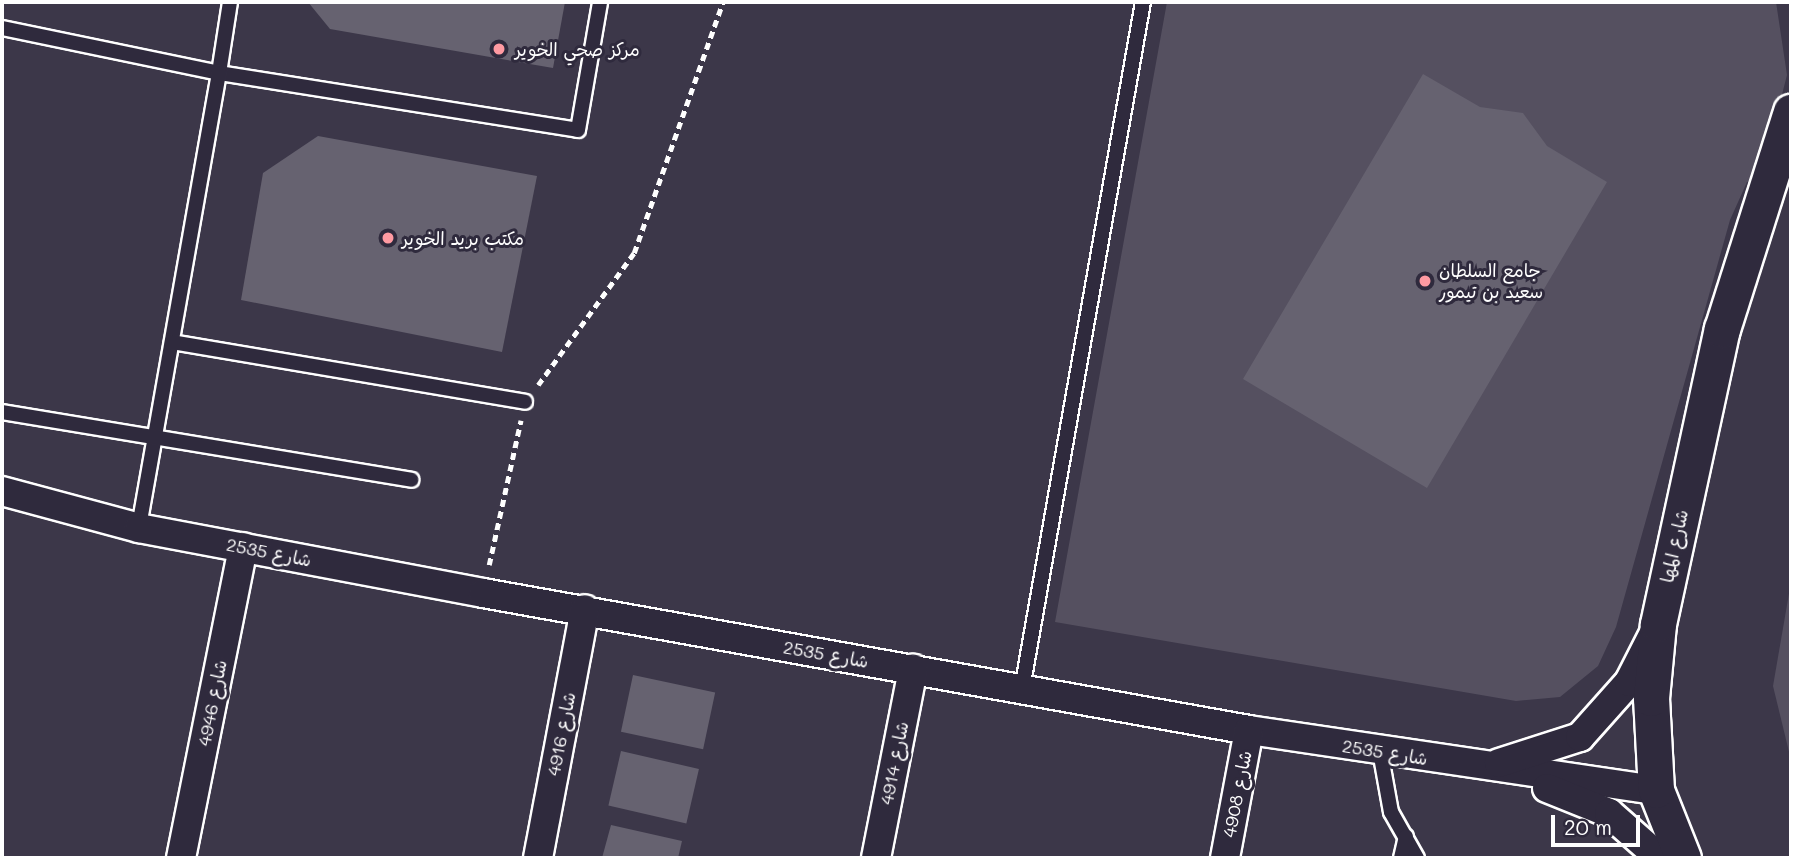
<!DOCTYPE html>
<meta charset="utf-8">
<style>
body{margin:0}
#map{position:relative;width:1793px;height:860px;overflow:hidden;background:#3c3749;font-family:Mali,"Playpen Sans Arabic",sans-serif}
div>[style]{position:absolute}
.green>*{inset:0;background:#555060}
.building>*{inset:0;background:#666270;transform-origin:0 0}
.path>*{height:4.5px;margin-top:-2.25px;transform-origin:0;background:repeating-linear-gradient(90deg,#fff 0 7px,transparent 0 12px)}
.roads{filter:drop-shadow(2px 0 #fff) drop-shadow(-2px 0 #fff) drop-shadow(0 2px #fff) drop-shadow(0 -2px #fff)}
.service>*{height:14px;margin:-7px;padding:0 7px;transform-origin:7px;border-radius:7px;background:#2f2a3d}
.minor>*{height:28px;margin:-14px;padding:0 14px;transform-origin:14px;border-radius:14px;background:#2f2a3d}
.tertiary>*{height:35px;margin:-17.5px;padding:0 17.5px;transform-origin:17.5px;border-radius:17.5px;background:#2f2a3d}
.dots>*{width:19px;height:19px;translate:-50% -50%;box-sizing:border-box;border:4px solid #2f2a3d;border-radius:50%}
span{translate:-50% -50%;white-space:nowrap;text-align:center;line-height:1.15;-webkit-text-stroke:6px #2f2a3d;paint-order:stroke}
.poi-label{font-size:18px;color:#fff}
.left{translate:0 -50%;text-align:left}
.street-label{font-size:18px;color:#fff}
.frame{position:absolute;inset:0;border:4px solid #fff;pointer-events:none}
.scale{position:absolute;left:1551px;top:815px;width:89px;height:32px;box-sizing:border-box;border:4px solid #fff;border-top:0;padding-left:9px;font-size:21px;line-height:24px;white-space:nowrap;color:#fff;-webkit-text-stroke:5px #2f2a3d;paint-order:stroke}
</style>
<div id="map">
<div class="green">
<i style="clip-path:polygon(1167px 2px,1776px 2px,1787px 75px,1760px 180px,1747px 182px,1730px 220px,1616px 627px,1598px 666px,1560px 697px,1516px 701px,1055px 622px)"></i>
<i style="clip-path:polygon(1791px 582px,1791px 760px,1773px 686px)"></i>
</div>
<div class="building">
<i style="clip-path:polygon(308px 2px,565px 2px,553px 68px,330px 29px)"></i>
<i style="clip-path:polygon(1423px 74px,1480px 107px,1523px 113px,1547px 146px,1607px 182px,1427px 488px,1243px 379px)"></i>
<i style="clip-path:polygon(318px 136px,537px 176px,502px 352px,241px 300px,263px 173px)"></i>
<i style="left:633px;top:675px;width:84px;height:58px;rotate:12deg"></i>
<i style="left:621px;top:751px;width:80px;height:56px;rotate:13deg"></i>
<i style="clip-path:polygon(611px 825px,682px 841px,678px 858px,602px 858px)"></i>
</div>
<div class="path">
<i style="left:538px;top:385px;width:163px;rotate:-54deg"></i>
<i style="left:634px;top:253px;width:266px;rotate:-70.5deg"></i>
<i style="left:489px;top:565px;width:148px;rotate:-77.6deg"></i>
</div>
<div class="roads">
<div class="service">
<i style="left:230px;top:2px;width:72px;rotate:98.8deg"></i>
<i style="left:219px;top:73px;width:363px;rotate:9deg"></i>
<i style="left:578px;top:130px;width:130px;rotate:-80.2deg"></i>
<i style="left:2px;top:28px;width:222px;rotate:11.7deg"></i>
<i style="left:219px;top:73px;width:462px;rotate:100deg"></i>
<i style="left:172px;top:342px;width:358px;rotate:9.6deg"></i>
<i style="left:2px;top:412px;width:415px;rotate:9.4deg"></i>
<i style="left:1022px;top:689px;width:698px;rotate:-80.01deg"></i>
<i style="left:1380px;top:751px;width:62px;rotate:79.8deg"></i>
<i style="left:1391px;top:812px;width:53px;rotate:60.5deg"></i>
<i style="left:1401px;top:858px;width:22px;rotate:-77deg"></i>
</div>
<div class="minor">
<i style="left:2px;top:491px;width:142px;rotate:15.1deg"></i>
<i style="left:139px;top:528px;width:350px;rotate:10.7deg"></i>
<i style="left:483px;top:593px;width:778px;rotate:10.14deg"></i>
<i style="left:1249px;top:730px;width:411px;rotate:8.4deg"></i>
<i style="left:1499px;top:763px;width:85px;rotate:-17.8deg"></i>
<i style="left:1580px;top:737px;width:74px;rotate:-48.3deg"></i>
<i style="left:1629px;top:682px;width:55px;rotate:-63deg"></i>
<i style="left:1547px;top:788px;width:67px;rotate:22deg"></i>
<i style="left:1609px;top:813px;width:68px;rotate:41.4deg"></i>
<i style="left:181px;top:858px;width:317px;rotate:-78.7deg"></i>
<i style="left:538px;top:858px;width:253px;rotate:-79.3deg"></i>
<i style="left:876px;top:858px;width:193px;rotate:-78.9deg"></i>
<i style="left:1225px;top:858px;width:130px;rotate:-79.4deg"></i>
</div>
<div class="tertiary">
<i style="left:1683px;top:858px;width:73px;rotate:-111.7deg"></i>
<i style="left:1656px;top:790px;width:92px;rotate:-93.1deg"></i>
<i style="left:1651px;top:698px;width:74px;rotate:-84.6deg"></i>
<i style="left:1658px;top:624px;width:302px;rotate:-77.8deg"></i>
<i style="left:1722px;top:329px;width:228px;rotate:-72.4deg"></i>
</div>
</div>
<div class="dots">
<i style="left:499px;top:49px;background:#ff9aa2"></i>
<i style="left:388px;top:238px;background:#ff9aa2"></i>
<i style="left:1425px;top:281px;background:#ff9aa2"></i>
</div>
<div class="poi-label">
<span class="left" style="left:515px;top:49px">مركز صحي الخوير</span>
<span class="left" style="left:402px;top:238px">مكتب بريد الخوير</span>
<span class="left" style="left:1439px;top:281px">جامع السلطان<br>سعيد بن تيمور</span>
</div>
<div class="street-label">
<span style="left:1674px;top:546px;rotate:-78deg">شارع المها</span>
<span style="left:269px;top:552px;rotate:11deg">2535 شارع</span>
<span style="left:826px;top:654px;rotate:10deg">2535 شارع</span>
<span style="left:212px;top:703px;rotate:-79deg">4946 شارع</span>
<span style="left:561px;top:734px;rotate:-79deg">4916 شارع</span>
<span style="left:1385px;top:752px;rotate:9deg">2535 شارع</span>
<span style="left:894px;top:763px;rotate:-79deg">4914 شارع</span>
<span style="left:1237px;top:794px;rotate:-79deg">4908 شارع</span>
</div>
<div class="frame"></div>
<div class="scale">20 m</div>
</div>
